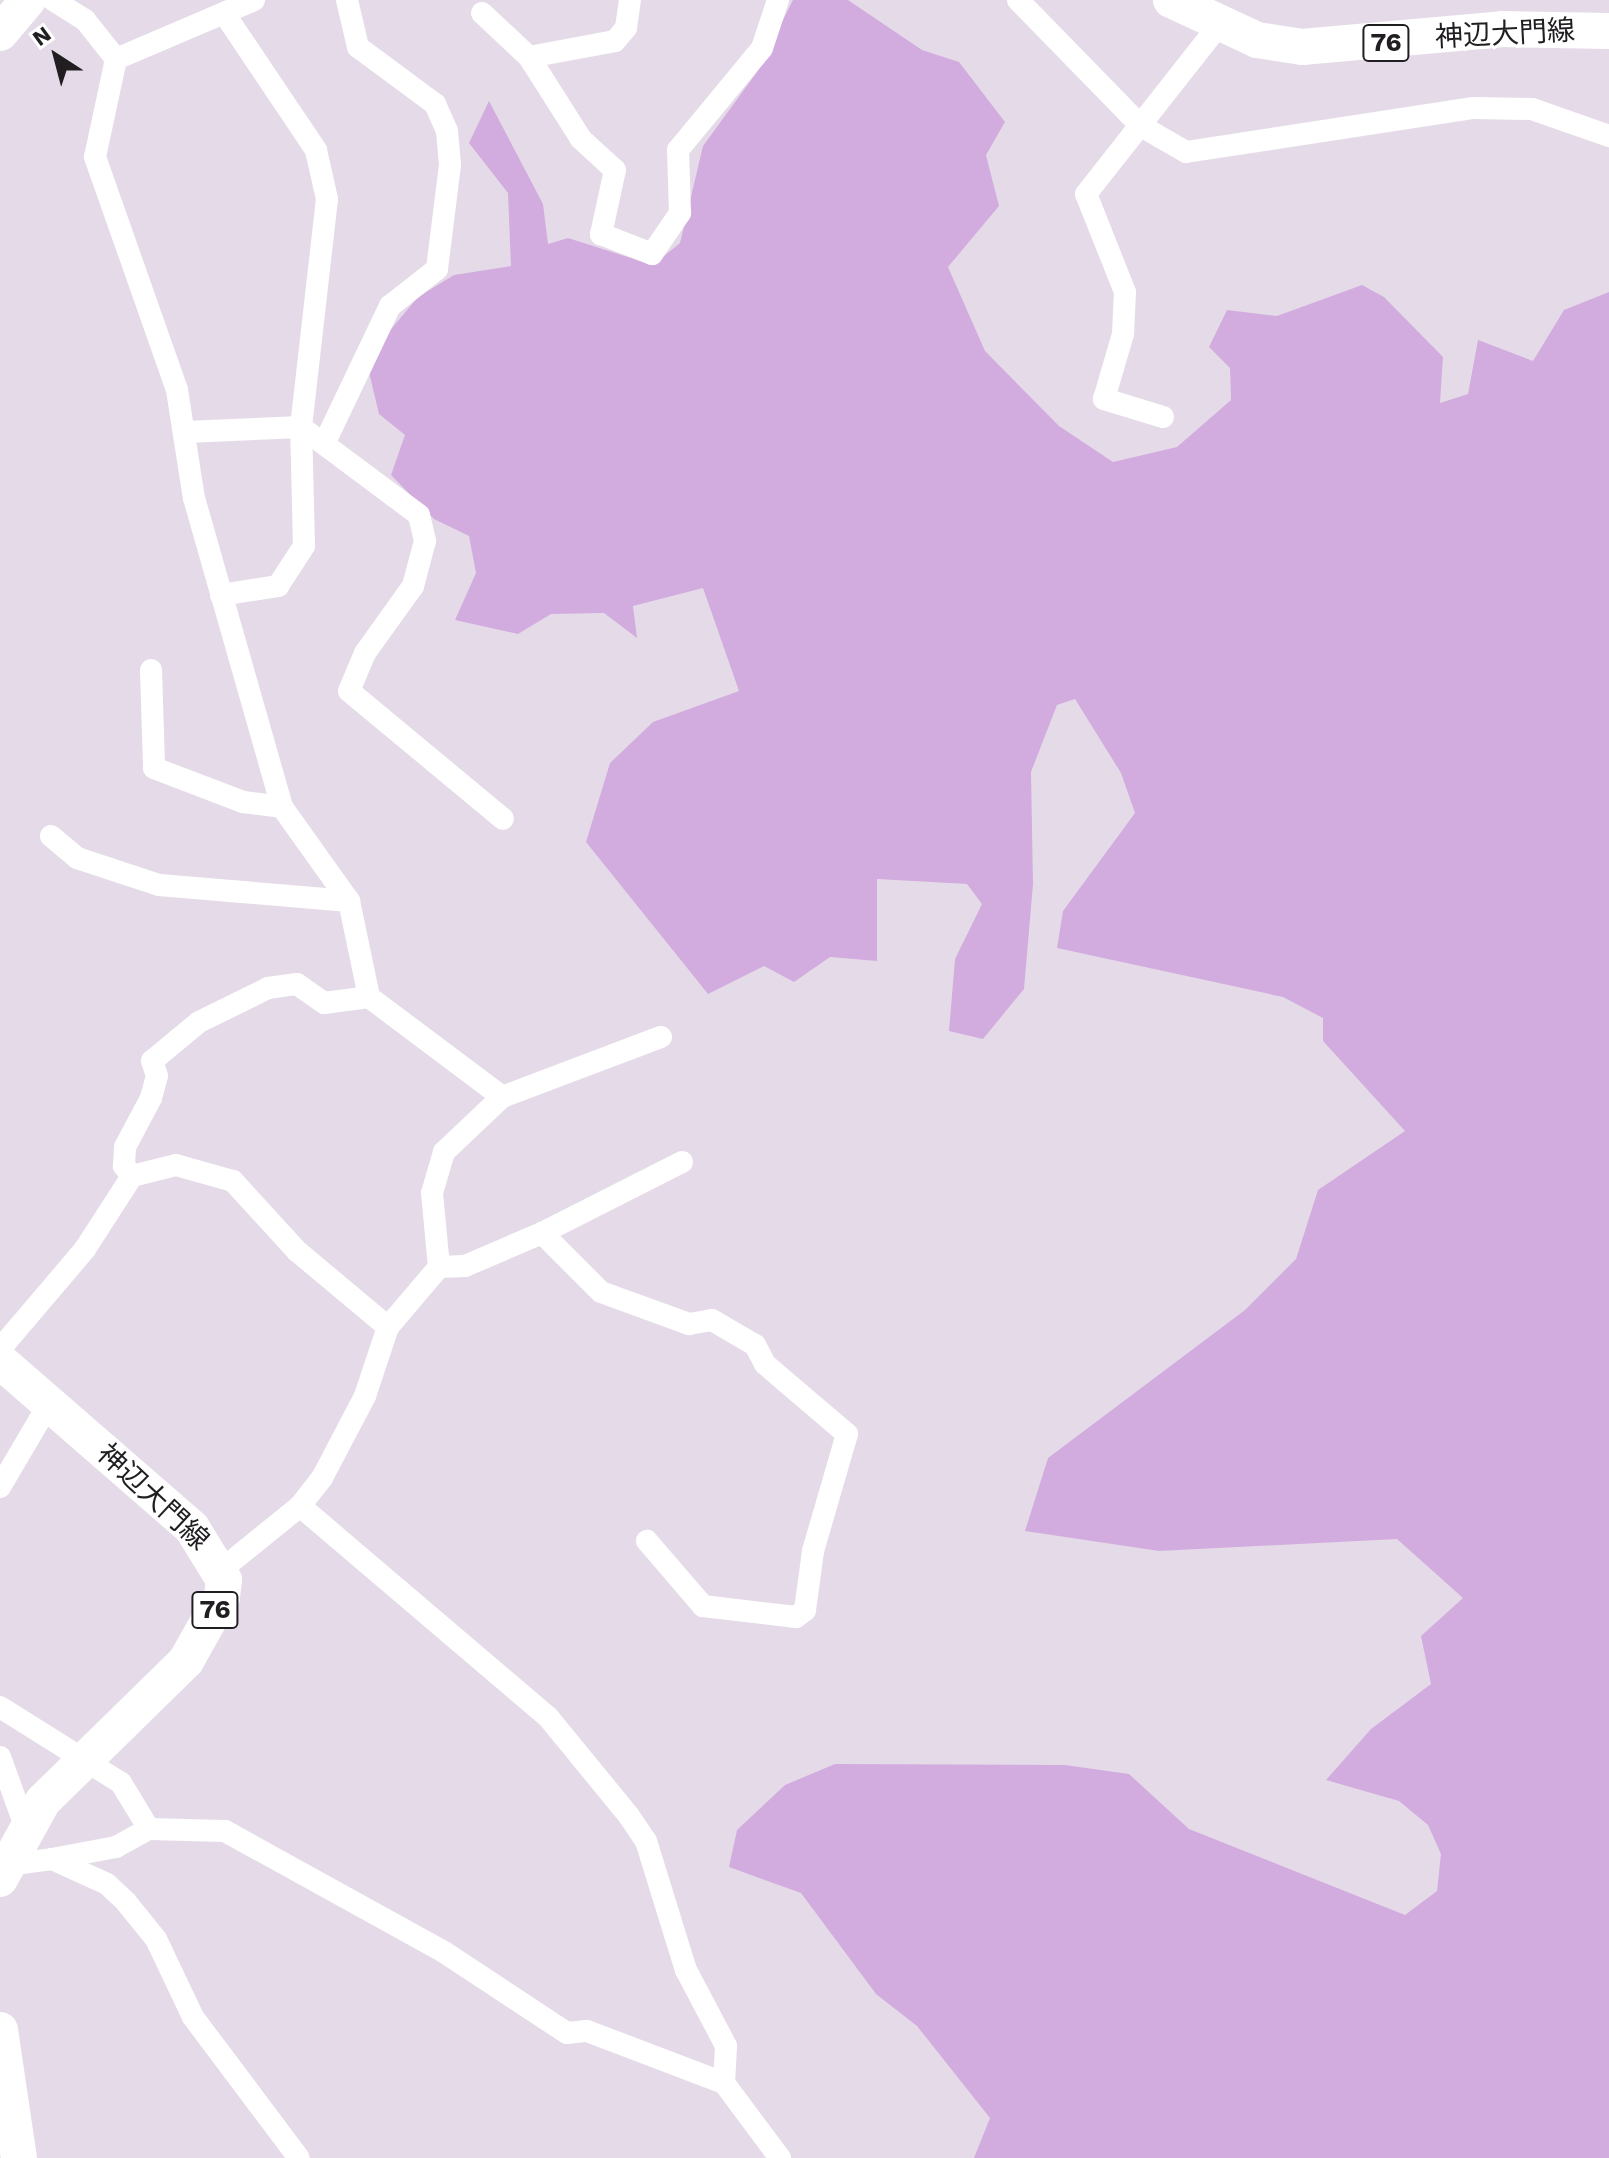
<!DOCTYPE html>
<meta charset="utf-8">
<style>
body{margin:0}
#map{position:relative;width:1609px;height:2158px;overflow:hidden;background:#e5dbe8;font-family:"Work Sans","Noto Sans JP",sans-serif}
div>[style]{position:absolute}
.green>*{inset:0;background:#d2acdf}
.minor>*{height:22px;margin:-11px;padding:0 11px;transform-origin:11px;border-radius:11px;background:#fff}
.primary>*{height:36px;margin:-18px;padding:0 18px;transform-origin:18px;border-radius:18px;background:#fff}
span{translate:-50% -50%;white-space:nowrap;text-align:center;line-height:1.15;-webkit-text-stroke:6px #fff;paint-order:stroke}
.shield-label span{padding:2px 6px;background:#fff;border:2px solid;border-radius:6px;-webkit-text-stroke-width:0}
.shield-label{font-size:26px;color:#211e22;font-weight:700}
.street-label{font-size:28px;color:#211e22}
.north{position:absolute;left:16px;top:16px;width:80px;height:80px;-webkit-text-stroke:6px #fff;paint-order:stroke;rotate:324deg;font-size:22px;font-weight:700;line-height:32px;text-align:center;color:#211e22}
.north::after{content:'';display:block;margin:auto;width:28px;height:36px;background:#211e22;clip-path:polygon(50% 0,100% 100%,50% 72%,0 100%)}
</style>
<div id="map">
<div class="green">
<i style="clip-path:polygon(793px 0,848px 0,922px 50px,959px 62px,1005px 122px,986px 155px,999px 206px,948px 267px,985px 351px,1059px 426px,1113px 462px,1177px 447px,1231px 400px,1230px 368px,1209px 347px,1227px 310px,1277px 316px,1362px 285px,1384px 297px,1443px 357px,1440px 403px,1468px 394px,1478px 340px,1533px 361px,1564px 310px,1609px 292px,1609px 2158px,974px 2158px,990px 2118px,917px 2026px,876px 1994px,801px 1893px,729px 1867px,737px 1830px,785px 1785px,835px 1764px,1065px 1765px,1129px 1774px,1189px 1829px,1405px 1915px,1437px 1891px,1441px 1854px,1428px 1825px,1399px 1801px,1326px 1780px,1371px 1729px,1431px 1684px,1421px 1636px,1463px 1598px,1397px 1539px,1159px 1551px,1025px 1531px,1048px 1458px,1245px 1310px,1296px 1259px,1318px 1190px,1405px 1131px,1323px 1041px,1323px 1018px,1283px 997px,1057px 948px,1063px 911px,1135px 813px,1121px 773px,1075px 699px,1057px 705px,1031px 772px,1033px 884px,1024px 989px,983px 1039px,949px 1031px,955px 959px,982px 904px,967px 884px,877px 879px,877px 961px,830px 957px,794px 982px,764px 966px,708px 994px,586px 842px,610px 763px,653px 722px,739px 691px,703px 588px,633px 606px,637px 638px,604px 613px,551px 614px,518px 634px,455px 620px,476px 573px,469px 536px,434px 519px,391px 475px,405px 435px,379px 414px,369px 372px,387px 334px,418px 297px,454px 275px,511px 266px,508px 193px,469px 143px,489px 101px,543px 204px,548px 244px,568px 238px,653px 265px,680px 243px,703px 146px,757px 72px)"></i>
</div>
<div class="minor">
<i style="left:53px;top:0;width:38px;rotate:32deg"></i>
<i style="left:85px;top:20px;width:50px;rotate:51.5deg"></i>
<i style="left:116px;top:59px;width:100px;rotate:102.1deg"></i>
<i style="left:95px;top:157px;width:247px;rotate:70.6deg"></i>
<i style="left:177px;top:390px;width:109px;rotate:81.1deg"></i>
<i style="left:194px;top:498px;width:321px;rotate:74.1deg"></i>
<i style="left:282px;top:807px;width:115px;rotate:54.5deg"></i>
<i style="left:349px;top:901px;width:98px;rotate:78.2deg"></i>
<i style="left:369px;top:997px;width:166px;rotate:36.9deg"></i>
<i style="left:1018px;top:0;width:176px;rotate:45.7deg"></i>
<i style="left:1141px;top:126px;width:52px;rotate:30deg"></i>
<i style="left:1186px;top:152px;width:291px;rotate:-8.7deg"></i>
<i style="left:1474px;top:108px;width:58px;rotate:1deg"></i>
<i style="left:1532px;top:109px;width:82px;rotate:19.3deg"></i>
<i style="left:482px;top:13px;width:64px;rotate:43.1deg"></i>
<i style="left:529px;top:57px;width:97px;rotate:57.6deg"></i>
<i style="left:581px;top:139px;width:46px;rotate:42.4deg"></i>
<i style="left:615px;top:170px;width:66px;rotate:102.3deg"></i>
<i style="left:601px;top:234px;width:55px;rotate:21.4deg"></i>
<i style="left:652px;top:254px;width:50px;rotate:-55.7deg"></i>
<i style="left:680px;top:213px;width:63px;rotate:-91.8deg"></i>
<i style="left:678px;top:150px;width:132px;rotate:-50.5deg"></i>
<i style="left:762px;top:48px;width:51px;rotate:-71.6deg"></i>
<i style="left:529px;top:57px;width:87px;rotate:-10.5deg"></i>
<i style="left:615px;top:41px;width:17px;rotate:-50deg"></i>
<i style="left:626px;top:28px;width:28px;rotate:-82deg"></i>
<i style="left:116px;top:59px;width:150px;rotate:-23.1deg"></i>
<i style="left:1163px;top:417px;width:62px;rotate:-163deg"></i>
<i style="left:1104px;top:399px;width:68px;rotate:-73.7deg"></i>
<i style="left:1123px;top:334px;width:42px;rotate:-87.3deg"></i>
<i style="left:1125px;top:292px;width:105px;rotate:-111.7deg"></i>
<i style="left:1086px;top:194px;width:214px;rotate:-51.8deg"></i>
<i style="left:185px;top:432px;width:116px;rotate:-2.5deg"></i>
<i style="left:301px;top:427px;width:147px;rotate:36.7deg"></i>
<i style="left:419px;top:515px;width:27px;rotate:77deg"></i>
<i style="left:425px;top:541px;width:47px;rotate:104.9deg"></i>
<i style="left:413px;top:586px;width:82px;rotate:125.6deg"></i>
<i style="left:365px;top:653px;width:41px;rotate:112.8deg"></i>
<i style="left:349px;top:691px;width:200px;rotate:39.7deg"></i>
<i style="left:325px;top:442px;width:151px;rotate:-64.5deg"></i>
<i style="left:390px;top:306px;width:60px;rotate:-38.2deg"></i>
<i style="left:437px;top:269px;width:105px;rotate:-82.9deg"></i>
<i style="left:450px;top:165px;width:34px;rotate:-95deg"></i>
<i style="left:447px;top:131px;width:30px;rotate:-114deg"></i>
<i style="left:435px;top:104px;width:96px;rotate:-143.5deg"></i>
<i style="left:358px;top:47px;width:48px;rotate:-103.2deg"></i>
<i style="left:221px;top:595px;width:58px;rotate:-9deg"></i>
<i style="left:278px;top:586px;width:48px;rotate:-57deg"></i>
<i style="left:304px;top:546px;width:119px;rotate:-91.4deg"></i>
<i style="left:301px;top:427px;width:229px;rotate:-83.5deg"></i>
<i style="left:327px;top:199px;width:50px;rotate:-102.7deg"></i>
<i style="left:316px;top:150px;width:161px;rotate:-123.9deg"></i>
<i style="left:151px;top:670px;width:98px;rotate:88.2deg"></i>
<i style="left:154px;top:768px;width:95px;rotate:20.9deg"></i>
<i style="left:243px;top:802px;width:39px;rotate:7deg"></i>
<i style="left:51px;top:836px;width:34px;rotate:40deg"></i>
<i style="left:77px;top:858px;width:86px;rotate:18.2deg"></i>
<i style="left:159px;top:885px;width:191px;rotate:4.8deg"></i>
<i style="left:132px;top:1176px;width:13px;rotate:-129deg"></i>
<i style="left:124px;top:1166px;width:19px;rotate:-87deg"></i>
<i style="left:125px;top:1147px;width:55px;rotate:-62deg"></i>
<i style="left:151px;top:1098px;width:23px;rotate:-75deg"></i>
<i style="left:157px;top:1076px;width:16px;rotate:-108deg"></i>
<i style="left:152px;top:1061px;width:61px;rotate:-39.7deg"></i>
<i style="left:199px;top:1022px;width:77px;rotate:-26.2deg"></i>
<i style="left:268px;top:988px;width:29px;rotate:-8deg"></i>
<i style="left:297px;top:984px;width:33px;rotate:35deg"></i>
<i style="left:324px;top:1003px;width:45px;rotate:-7.6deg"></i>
<i style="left:542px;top:1233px;width:83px;rotate:45deg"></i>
<i style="left:601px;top:1292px;width:94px;rotate:20deg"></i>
<i style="left:689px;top:1324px;width:23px;rotate:-10deg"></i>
<i style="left:712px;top:1320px;width:50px;rotate:30.2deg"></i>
<i style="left:755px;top:1345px;width:21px;rotate:62deg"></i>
<i style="left:765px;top:1364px;width:108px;rotate:40.5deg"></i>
<i style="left:847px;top:1434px;width:122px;rotate:106.2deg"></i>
<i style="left:813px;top:1551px;width:60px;rotate:97.7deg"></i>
<i style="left:805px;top:1610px;width:11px;rotate:142deg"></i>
<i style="left:796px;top:1617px;width:94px;rotate:-173.3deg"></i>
<i style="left:703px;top:1606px;width:86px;rotate:-130.7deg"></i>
<i style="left:439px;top:1267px;width:26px;rotate:-2deg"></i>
<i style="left:465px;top:1266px;width:84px;rotate:-23.2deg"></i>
<i style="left:542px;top:1233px;width:157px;rotate:-26.9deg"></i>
<i style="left:0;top:1349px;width:131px;rotate:-49.6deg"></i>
<i style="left:85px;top:1249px;width:87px;rotate:-57.2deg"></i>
<i style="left:132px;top:1176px;width:45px;rotate:-14deg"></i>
<i style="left:176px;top:1165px;width:59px;rotate:15.7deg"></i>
<i style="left:233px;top:1181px;width:95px;rotate:47.6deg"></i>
<i style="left:297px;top:1251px;width:119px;rotate:39.9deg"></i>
<i style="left:0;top:1487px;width:99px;rotate:-59.5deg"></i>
<i style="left:300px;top:1506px;width:326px;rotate:40.4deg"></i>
<i style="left:548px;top:1717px;width:128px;rotate:50.7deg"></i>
<i style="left:629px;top:1816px;width:30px;rotate:56deg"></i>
<i style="left:646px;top:1841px;width:135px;rotate:72.8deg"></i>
<i style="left:686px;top:1970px;width:86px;rotate:62.2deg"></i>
<i style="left:726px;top:2046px;width:37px;rotate:93deg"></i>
<i style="left:724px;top:2083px;width:94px;rotate:53.3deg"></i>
<i style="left:221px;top:1570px;width:102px;rotate:-39deg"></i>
<i style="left:300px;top:1506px;width:36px;rotate:-52deg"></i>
<i style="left:322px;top:1478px;width:93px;rotate:-62.3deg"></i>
<i style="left:365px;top:1396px;width:73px;rotate:-71.6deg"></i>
<i style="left:388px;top:1327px;width:79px;rotate:-49.6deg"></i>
<i style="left:439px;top:1267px;width:74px;rotate:-95.4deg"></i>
<i style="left:432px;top:1193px;width:43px;rotate:-73.7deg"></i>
<i style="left:444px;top:1152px;width:80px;rotate:-43.5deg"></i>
<i style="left:502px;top:1097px;width:170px;rotate:-20.7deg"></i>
<i style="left:0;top:1707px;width:143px;rotate:32.1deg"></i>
<i style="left:121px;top:1783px;width:54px;rotate:58.7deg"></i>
<i style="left:0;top:1757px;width:79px;rotate:70deg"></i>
<i style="left:52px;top:1859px;width:65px;rotate:-10.6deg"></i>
<i style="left:116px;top:1847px;width:38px;rotate:-29deg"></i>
<i style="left:149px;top:1829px;width:76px;rotate:1.5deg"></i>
<i style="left:225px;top:1831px;width:250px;rotate:28.9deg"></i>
<i style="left:444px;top:1952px;width:147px;rotate:33.4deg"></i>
<i style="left:567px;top:2033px;width:20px;rotate:-6deg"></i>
<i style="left:587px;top:2031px;width:147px;rotate:20.8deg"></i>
<i style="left:7px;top:1865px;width:45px;rotate:-7.6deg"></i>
<i style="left:52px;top:1859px;width:60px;rotate:24.4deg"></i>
<i style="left:107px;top:1884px;width:26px;rotate:43deg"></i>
<i style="left:126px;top:1902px;width:48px;rotate:51deg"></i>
<i style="left:156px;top:1939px;width:86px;rotate:64.6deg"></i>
<i style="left:193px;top:2017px;width:176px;rotate:53.1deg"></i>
</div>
<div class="primary">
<i style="left:1171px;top:0;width:95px;rotate:24.9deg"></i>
<i style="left:1257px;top:40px;width:46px;rotate:8.8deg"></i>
<i style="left:1302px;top:47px;width:201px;rotate:-5.1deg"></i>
<i style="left:1502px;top:29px;width:107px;rotate:1.1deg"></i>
<i style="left:0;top:33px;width:43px;rotate:-49.7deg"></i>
<i style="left:0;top:1361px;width:254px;rotate:41deg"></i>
<i style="left:192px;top:1528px;width:61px;rotate:58.4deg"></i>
<i style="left:224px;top:1580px;width:17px;rotate:97deg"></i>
<i style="left:222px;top:1597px;width:73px;rotate:119.4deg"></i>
<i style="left:186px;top:1661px;width:200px;rotate:135.6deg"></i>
<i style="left:43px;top:1801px;width:89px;rotate:118.9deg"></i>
<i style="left:0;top:2030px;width:129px;rotate:81.6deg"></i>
</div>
<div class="shield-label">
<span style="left:1386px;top:43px">76</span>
<span style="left:215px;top:1610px">76</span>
</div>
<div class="street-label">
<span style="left:1505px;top:34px;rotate:-3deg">神辺大門線</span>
<span style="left:153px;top:1497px;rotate:43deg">神辺大門線</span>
</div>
<div class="north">N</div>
</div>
